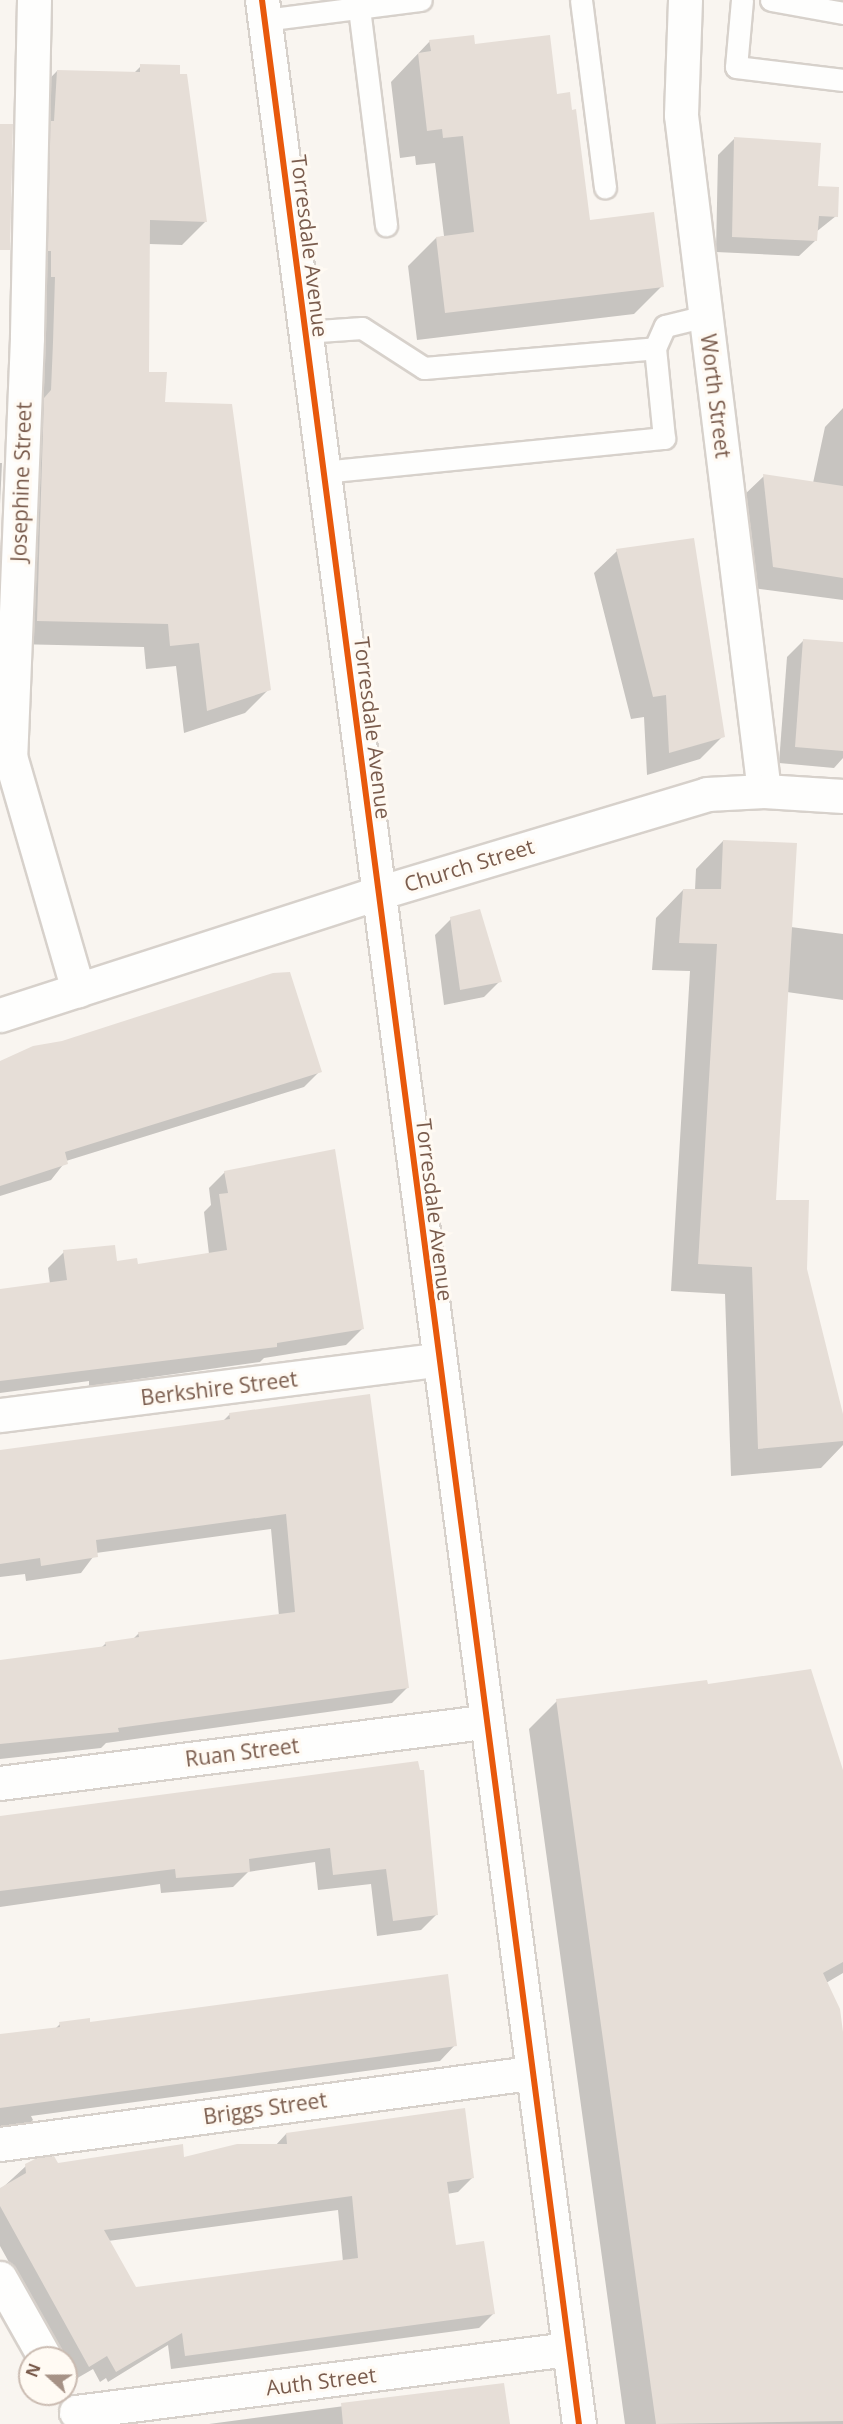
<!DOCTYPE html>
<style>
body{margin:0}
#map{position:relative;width:843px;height:2424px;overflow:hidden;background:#f9f5f0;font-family:"Open Sans",sans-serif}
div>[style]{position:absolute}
.shadow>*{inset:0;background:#0003}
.building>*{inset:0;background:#e6ded7}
.roads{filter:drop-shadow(2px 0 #d7d1cb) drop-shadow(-2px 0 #d7d1cb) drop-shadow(0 2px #d7d1cb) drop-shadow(0 -2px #d7d1cb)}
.service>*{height:21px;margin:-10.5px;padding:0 10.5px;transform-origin:10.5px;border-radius:10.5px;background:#fefefd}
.minor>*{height:33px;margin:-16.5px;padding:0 16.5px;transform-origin:16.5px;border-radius:16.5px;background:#fefefd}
.secondary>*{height:33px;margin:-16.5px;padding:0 16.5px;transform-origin:16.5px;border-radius:16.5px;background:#fefefd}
.cycleway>*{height:6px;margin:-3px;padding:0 3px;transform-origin:3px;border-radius:3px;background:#e8590c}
span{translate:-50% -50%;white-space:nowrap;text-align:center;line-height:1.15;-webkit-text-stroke:6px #fffaf3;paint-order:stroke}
.street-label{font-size:21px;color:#7a5c4d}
.north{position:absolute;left:18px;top:2346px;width:60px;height:60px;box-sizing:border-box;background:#fffaf3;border:2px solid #cabbb1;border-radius:50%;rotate:291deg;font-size:16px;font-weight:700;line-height:24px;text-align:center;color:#7a5c4d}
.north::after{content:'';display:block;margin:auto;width:21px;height:27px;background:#a69286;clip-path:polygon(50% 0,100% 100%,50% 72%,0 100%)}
</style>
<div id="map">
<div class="shadow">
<i style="clip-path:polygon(430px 41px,473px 46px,556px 95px,588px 222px,662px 286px,634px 314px,417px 340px,408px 266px,436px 238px,444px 236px,435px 163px,416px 165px,415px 156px,400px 158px,391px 82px)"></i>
<i style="clip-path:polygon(141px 66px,206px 221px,182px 245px,149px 244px,148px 373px,164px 403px,269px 689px,245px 713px,184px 733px,176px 666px,146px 669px,144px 647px,14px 644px,34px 95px,57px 71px,133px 74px)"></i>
<i style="clip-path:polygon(734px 139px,816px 187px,836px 216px,816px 232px,816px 240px,799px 256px,716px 252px,718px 155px)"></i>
<i style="clip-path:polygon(843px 408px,843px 600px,752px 588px,742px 497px,764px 476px,813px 483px,825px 427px)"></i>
<i style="clip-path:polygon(0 463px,2px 463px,0 504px)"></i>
<i style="clip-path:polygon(617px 551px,723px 736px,700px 759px,647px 775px,644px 717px,631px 719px,594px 573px)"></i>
<i style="clip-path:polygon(803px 641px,843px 644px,843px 758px,834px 768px,779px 763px,787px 657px)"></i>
<i style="clip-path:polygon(723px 841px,791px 927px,843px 934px,843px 1000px,787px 992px,774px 1202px,843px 1420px,843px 1445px,821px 1468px,731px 1476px,725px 1294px,671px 1291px,690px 971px,652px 970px,656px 918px,683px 890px,695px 890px,696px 869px)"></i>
<i style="clip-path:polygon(451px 919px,500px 981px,484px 997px,444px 1005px,435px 935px)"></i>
<i style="clip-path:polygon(0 1062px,320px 1071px,304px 1087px,66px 1161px,51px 1180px,0 1196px)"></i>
<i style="clip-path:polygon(225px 1172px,362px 1329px,346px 1345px,264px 1358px,260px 1362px,89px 1386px,89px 1381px,0 1393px,0 1291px,50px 1284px,48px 1268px,64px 1252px,137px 1266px,209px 1254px,204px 1212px,211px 1205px,209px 1188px)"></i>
<i style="clip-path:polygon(230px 1414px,408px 1687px,392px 1703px,106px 1743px,101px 1748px,0 1759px,0 1662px,100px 1649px,106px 1643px,133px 1639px,139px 1633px,279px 1616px,271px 1529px,96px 1553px,81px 1573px,26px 1581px,25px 1574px,0 1577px,0 1452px,223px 1421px)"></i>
<i style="clip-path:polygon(707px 1686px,843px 1775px,843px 1973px,826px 1983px,843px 2043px,843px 2424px,625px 2424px,529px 1729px,557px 1701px)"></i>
<i style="clip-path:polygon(417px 1762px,436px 1915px,421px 1930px,377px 1936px,371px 1884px,318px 1890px,315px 1862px,248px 1872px,233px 1887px,161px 1893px,160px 1884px,0 1907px,0 1818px)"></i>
<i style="clip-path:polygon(89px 2023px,455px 2045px,440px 2061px,31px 2116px,33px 2120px,18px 2135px,0 2136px,0 2035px,55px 2029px,60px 2024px)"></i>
<i style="clip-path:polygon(evenodd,286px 2134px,473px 2177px,458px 2192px,447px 2194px,454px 2247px,493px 2314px,479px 2328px,171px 2369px,168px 2345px,108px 2382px,106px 2378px,100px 2382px,93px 2369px,74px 2380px,66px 2358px,62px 2358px,0 2246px,0 2190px,26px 2166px,183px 2159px,275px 2146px,286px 2134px,338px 2210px,343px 2262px,136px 2289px,108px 2241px,338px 2210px)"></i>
<i style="clip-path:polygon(503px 2385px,509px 2424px,209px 2424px)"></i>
</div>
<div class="building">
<i style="clip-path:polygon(474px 35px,475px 44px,550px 35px,557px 94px,570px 92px,572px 110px,576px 109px,590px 220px,654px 212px,664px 287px,445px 313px,436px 237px,474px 232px,463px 136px,443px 138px,442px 129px,427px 131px,418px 53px,431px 51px,429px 40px)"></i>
<i style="clip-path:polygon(140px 64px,180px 65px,180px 74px,187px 74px,207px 222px,150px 220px,149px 372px,167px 372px,165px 402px,232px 404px,271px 690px,207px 711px,199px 643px,170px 646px,168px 624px,37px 621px,44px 398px,51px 390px,53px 342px,55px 277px,51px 277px,51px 251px,48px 251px,50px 121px,54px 121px,57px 70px,140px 72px)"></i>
<i style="clip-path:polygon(0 124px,13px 124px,10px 250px,0 250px)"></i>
<i style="clip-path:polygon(734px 137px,821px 143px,818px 186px,839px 187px,838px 217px,819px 216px,817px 241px,732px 237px)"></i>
<i style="clip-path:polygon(763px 474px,843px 486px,843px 578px,773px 567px)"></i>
<i style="clip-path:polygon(694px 538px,725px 737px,669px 753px,666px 695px,653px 697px,616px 549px)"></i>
<i style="clip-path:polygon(803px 639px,843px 642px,843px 751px,795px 747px)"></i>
<i style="clip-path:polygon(723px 840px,797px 843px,776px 1200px,809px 1200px,807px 1269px,843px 1414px,843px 1441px,758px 1449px,752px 1267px,698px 1264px,717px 944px,679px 943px,683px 889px,721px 889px)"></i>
<i style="clip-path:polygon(480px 909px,502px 982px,460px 990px,450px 917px)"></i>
<i style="clip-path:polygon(290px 972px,322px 1072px,65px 1152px,68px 1164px,0 1186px,0 1061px,33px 1046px,62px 1041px,273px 973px)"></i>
<i style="clip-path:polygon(335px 1149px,364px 1329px,277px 1343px,277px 1347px,0 1381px,0 1289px,67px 1280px,63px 1250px,115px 1245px,117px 1261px,137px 1258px,138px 1264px,227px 1250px,219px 1194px,228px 1193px,224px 1171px)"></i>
<i style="clip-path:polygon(370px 1394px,409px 1688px,118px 1728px,119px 1732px,0 1744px,0 1660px,106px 1646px,105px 1642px,139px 1637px,138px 1632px,295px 1612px,286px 1514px,96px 1540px,98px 1557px,41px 1566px,40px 1558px,0 1564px,0 1450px,230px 1419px,229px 1413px)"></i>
<i style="clip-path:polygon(811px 1669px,843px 1770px,843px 1962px,823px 1973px,840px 2009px,843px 2032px,843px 2421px,656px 2424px,556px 1699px,707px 1680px,708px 1684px)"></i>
<i style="clip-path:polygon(418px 1761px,420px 1770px,424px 1770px,438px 1915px,393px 1921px,386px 1869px,333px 1875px,330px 1848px,249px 1859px,250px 1872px,176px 1878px,175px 1869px,0 1891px,0 1816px)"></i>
<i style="clip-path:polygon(448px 1974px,457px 2046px,0 2108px,0 2034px,60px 2027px,59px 2022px,90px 2018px,90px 2022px)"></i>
<i style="clip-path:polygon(evenodd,465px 2108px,474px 2178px,447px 2182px,456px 2245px,484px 2241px,495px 2314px,185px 2356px,182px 2333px,116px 2372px,107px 2356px,89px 2367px,0 2206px,0 2188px,26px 2173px,25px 2164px,37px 2158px,54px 2156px,58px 2163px,183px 2144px,184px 2157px,237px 2144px,287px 2144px,286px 2133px,465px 2108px,352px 2196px,358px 2258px,136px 2287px,104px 2230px,352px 2196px)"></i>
<i style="clip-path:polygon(504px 2383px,510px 2424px,343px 2424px,341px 2403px)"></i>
</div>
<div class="roads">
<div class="service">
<i style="left:581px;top:0;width:189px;rotate:82.7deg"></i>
<i style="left:742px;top:0;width:67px;rotate:95.1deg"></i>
<i style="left:736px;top:67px;width:108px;rotate:6.9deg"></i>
<i style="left:771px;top:0;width:73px;rotate:10.2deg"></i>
<i style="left:359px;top:8px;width:219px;rotate:82.9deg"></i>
<i style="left:264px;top:20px;width:158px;rotate:-7.3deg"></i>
<i style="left:304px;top:332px;width:58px;rotate:-3.9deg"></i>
<i style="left:362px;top:328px;width:74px;rotate:32.8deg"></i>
<i style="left:424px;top:368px;width:232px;rotate:-4.9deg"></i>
<i style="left:323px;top:472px;width:343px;rotate:-5.7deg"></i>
<i style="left:664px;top:438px;width:90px;rotate:-95.7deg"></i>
<i style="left:655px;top:348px;width:24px;rotate:-66deg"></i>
<i style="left:665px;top:326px;width:42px;rotate:-13.7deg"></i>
</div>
<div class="minor">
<i style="left:34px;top:0;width:338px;rotate:91.2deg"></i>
<i style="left:27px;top:338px;width:418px;rotate:92.3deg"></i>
<i style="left:10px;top:756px;width:244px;rotate:73.8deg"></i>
<i style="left:685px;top:0;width:115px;rotate:92deg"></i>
<i style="left:681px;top:115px;width:681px;rotate:83deg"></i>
<i style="left:0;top:1015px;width:397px;rotate:-17.9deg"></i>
<i style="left:378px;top:893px;width:344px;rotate:-16.7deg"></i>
<i style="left:707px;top:794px;width:57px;rotate:-3deg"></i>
<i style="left:764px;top:791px;width:79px;rotate:3.6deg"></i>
<i style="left:0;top:1415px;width:441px;rotate:-7.2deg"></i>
<i style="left:0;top:1783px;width:489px;rotate:-7.2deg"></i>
<i style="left:0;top:2144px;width:535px;rotate:-7.63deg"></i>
<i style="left:0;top:2278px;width:92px;rotate:60.6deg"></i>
<i style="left:76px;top:2412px;width:494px;rotate:-7.3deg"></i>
</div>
<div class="secondary">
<i style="left:262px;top:0;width:2445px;rotate:82.55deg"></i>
</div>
</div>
<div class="cycleway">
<i style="left:262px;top:0;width:2445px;rotate:82.55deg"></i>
</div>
<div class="street-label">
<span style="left:310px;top:246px;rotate:83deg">Torresdale Avenue</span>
<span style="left:716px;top:396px;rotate:83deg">Worth Street</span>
<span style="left:21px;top:482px;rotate:-88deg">Josephine Street</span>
<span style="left:373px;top:728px;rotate:83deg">Torresdale Avenue</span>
<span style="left:469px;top:865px;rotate:-17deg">Church Street</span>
<span style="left:435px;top:1210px;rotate:83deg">Torresdale Avenue</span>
<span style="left:219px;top:1388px;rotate:-7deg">Berkshire Street</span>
<span style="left:242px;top:1752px;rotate:-7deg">Ruan Street</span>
<span style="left:265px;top:2108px;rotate:-8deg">Briggs Street</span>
<span style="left:321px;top:2381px;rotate:-7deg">Auth Street</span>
</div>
<div class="north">N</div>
</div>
